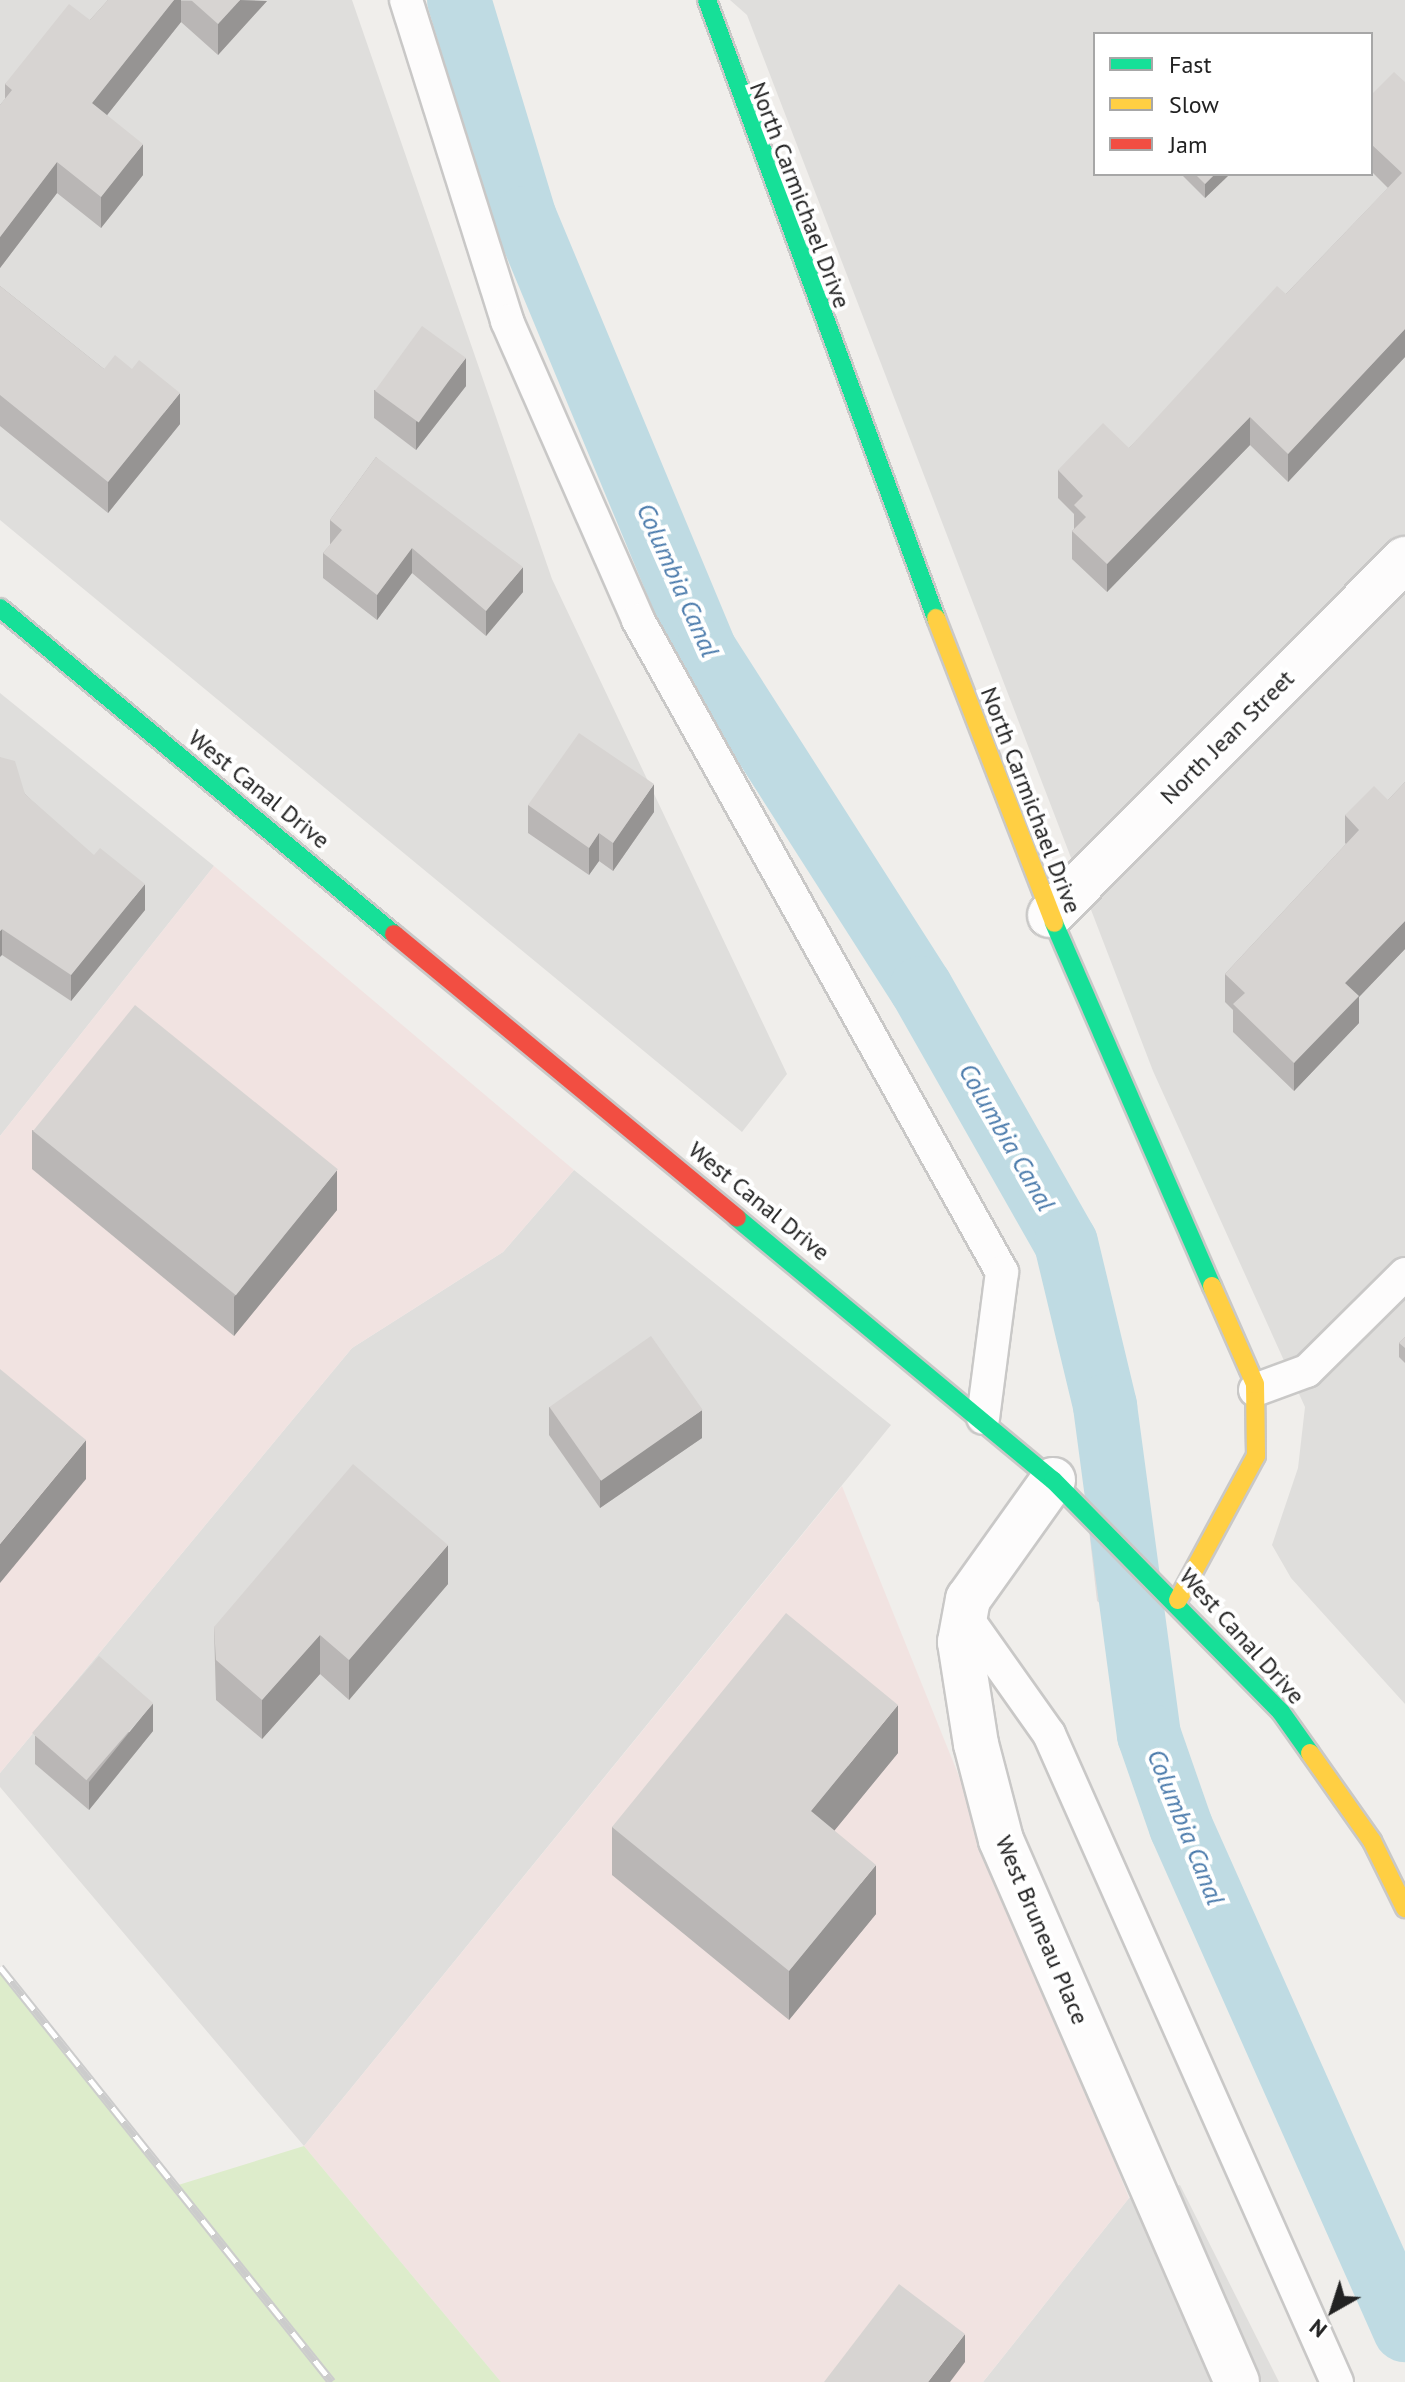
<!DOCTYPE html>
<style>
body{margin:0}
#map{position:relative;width:1405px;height:2382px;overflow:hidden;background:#f0eeeb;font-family:"PT Sans",sans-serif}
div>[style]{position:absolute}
.residential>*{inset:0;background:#dfdedc}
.commercial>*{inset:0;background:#f1e3e1}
.grass>*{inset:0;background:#ddeccb}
.pier>*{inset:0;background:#dedddd}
.canal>*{height:64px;margin:-32px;padding:0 32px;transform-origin:32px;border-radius:32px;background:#bfdbe3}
.roads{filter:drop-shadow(2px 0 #c9c8c7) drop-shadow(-2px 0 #c9c8c7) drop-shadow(0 2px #c9c8c7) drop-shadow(0 -2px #c9c8c7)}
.lane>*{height:32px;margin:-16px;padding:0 16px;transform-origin:16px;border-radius:16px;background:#fdfcfc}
.street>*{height:44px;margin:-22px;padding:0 22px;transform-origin:22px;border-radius:22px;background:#fdfcfc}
.fast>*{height:18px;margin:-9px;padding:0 9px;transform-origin:9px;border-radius:9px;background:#16e098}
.slow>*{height:18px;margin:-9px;padding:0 9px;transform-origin:9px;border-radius:9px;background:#ffcf43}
.jam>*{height:18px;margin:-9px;padding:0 9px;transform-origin:9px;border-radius:9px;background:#f24e42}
.rail>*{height:9px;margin-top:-4.5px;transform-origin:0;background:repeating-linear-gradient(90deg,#fff 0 18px,#ccc 0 36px);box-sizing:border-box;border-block:2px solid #ccc}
.wall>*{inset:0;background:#b9b6b5}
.shaded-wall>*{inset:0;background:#969493}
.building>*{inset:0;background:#d7d4d2;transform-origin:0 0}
span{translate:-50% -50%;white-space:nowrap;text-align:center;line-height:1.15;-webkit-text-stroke:8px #fff;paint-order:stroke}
.street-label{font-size:24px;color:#222}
.water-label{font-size:26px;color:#4a7aab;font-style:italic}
.legend{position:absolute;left:1093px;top:32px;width:280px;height:144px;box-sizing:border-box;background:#fff;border:2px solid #a7a7a7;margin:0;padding:10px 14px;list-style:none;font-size:24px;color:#222}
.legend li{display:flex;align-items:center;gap:16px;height:40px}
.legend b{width:40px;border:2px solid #a7a7a7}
.north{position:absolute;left:1293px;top:2270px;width:80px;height:80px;-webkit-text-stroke:6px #fff;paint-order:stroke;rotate:219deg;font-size:22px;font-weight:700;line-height:32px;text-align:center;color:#222}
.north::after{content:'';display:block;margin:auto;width:28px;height:36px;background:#222;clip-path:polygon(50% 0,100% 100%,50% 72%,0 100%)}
</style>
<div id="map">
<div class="residential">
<i style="clip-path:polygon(0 0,352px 0,552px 579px,787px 1074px,742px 1132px,0 520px)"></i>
<i style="clip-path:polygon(evenodd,730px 0,1405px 0,1405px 1704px,1291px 1578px,1272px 1545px,1298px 1468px,1305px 1407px,1153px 1071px,747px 15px,730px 0,1095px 34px,1371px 34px,1371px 174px,1095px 174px,1095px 34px)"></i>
<i style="clip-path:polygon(0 693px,214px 866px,0 1136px)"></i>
<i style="clip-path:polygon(574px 1170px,891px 1425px,304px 2146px,0 1787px,0 1773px,352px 1348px,503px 1252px)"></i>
<i style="clip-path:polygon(1180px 2185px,1279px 2382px,983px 2382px,1129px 2198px)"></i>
</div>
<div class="commercial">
<i style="clip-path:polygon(214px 866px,574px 1170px,503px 1252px,352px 1348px,0 1773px,0 1136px)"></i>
<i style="clip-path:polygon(842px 1486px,1129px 2198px,983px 2382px,501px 2382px,304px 2146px)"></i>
</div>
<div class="grass">
<i style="clip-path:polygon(0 1972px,175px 2186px,304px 2146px,501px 2382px,0 2382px)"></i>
</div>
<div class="pier">
<i style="clip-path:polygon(1072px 1379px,1139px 1433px,1163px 1654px,1097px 1601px)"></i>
</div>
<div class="canal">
<i style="left:459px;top:0;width:228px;rotate:73.2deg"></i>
<i style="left:525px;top:218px;width:470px;rotate:67.4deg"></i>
<i style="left:706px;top:652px;width:399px;rotate:57.4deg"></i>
<i style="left:921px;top:988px;width:293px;rotate:60.4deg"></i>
<i style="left:1066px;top:1243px;width:168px;rotate:76.5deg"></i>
<i style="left:1105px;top:1406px;width:332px;rotate:82.4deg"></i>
<i style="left:1149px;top:1735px;width:97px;rotate:70.8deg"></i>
<i style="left:1181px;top:1827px;width:551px;rotate:66deg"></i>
</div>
<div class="roads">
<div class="lane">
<i style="left:406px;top:0;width:337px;rotate:72.5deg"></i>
<i style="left:507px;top:321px;width:326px;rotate:66.3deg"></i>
<i style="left:638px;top:620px;width:747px;rotate:60.83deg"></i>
<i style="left:1002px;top:1272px;width:147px;rotate:97.4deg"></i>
<i style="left:1255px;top:1390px;width:55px;rotate:-20.1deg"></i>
<i style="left:1307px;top:1371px;width:138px;rotate:-44.7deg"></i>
<i style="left:964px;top:1614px;width:147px;rotate:54.7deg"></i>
<i style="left:1049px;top:1734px;width:709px;rotate:66.04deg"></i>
</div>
<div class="street">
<i style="left:1050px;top:915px;width:503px;rotate:-45.08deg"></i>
<i style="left:1053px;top:1480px;width:146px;rotate:125.5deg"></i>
<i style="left:968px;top:1599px;width:44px;rotate:100.5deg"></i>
<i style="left:960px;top:1642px;width:103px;rotate:81.1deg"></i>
<i style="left:976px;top:1744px;width:99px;rotate:75.4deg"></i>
<i style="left:1001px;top:1840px;width:591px;rotate:66.47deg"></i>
</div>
<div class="fast">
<i style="left:707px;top:0;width:659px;rotate:69.67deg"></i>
<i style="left:0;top:608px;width:511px;rotate:39.6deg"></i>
<i style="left:1054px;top:923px;width:396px;rotate:66.5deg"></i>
<i style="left:737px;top:1218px;width:410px;rotate:39.7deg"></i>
<i style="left:1053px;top:1480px;width:325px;rotate:45.5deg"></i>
<i style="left:1281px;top:1712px;width:50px;rotate:54.7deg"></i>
</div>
<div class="slow">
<i style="left:936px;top:618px;width:327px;rotate:68.8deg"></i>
<i style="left:1178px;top:1600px;width:164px;rotate:-61.6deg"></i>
<i style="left:1256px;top:1456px;width:72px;rotate:-90.8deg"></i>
<i style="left:1255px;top:1384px;width:107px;rotate:-113.7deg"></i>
<i style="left:1310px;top:1753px;width:108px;rotate:54.8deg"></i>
<i style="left:1372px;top:1841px;width:75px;rotate:63.8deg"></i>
</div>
<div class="jam">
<i style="left:394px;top:934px;width:445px;rotate:39.6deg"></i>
</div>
</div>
<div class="rail">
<i style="left:0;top:1967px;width:531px;rotate:51.34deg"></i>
</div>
<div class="wall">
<i style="clip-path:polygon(108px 0,267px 1px,218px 55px,181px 22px,107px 115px,143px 175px,101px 228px,57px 193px,0 268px,0 105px,5px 99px,5px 84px,90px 20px)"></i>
<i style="clip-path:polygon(1405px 82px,1405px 357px,1288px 482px,1250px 445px,1107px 592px,1072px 559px,1072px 531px,1074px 529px,1074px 514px,1058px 498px,1058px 470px,1129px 448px,1286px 294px,1388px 188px,1371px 171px,1371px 95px)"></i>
<i style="clip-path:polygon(1181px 174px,1230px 174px,1205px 198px)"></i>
<i style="clip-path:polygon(0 286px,104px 369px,180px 424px,108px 513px,0 426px)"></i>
<i style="clip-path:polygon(466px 386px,416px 450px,374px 418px,374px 390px)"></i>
<i style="clip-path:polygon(376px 457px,523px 592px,486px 636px,412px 573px,377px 620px,323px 578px,323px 553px,330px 545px,330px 520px)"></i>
<i style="clip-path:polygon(0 757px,25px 794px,145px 910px,71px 1001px,2px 955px)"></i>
<i style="clip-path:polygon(1405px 782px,1405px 949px,1359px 997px,1359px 1023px,1294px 1091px,1233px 1032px,1233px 1010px,1225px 1002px,1225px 974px,1346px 844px,1345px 843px,1345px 815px,1388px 800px)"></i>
<i style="clip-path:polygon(528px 805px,654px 812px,613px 871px,599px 861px,589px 875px,528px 833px)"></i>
<i style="clip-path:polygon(32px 1130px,337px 1210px,234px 1336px,32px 1169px)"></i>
<i style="clip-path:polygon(1405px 1337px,1405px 1363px,1399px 1357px,1399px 1343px)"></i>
<i style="clip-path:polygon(549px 1407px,702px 1438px,600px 1508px,549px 1435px)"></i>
<i style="clip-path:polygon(448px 1584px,349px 1700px,320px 1674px,262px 1739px,216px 1700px,214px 1627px)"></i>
<i style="clip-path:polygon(153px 1731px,89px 1810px,35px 1764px,35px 1736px)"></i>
<i style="clip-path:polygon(898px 1753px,834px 1831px,876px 1914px,789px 2020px,612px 1875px,612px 1827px)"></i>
</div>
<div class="shaded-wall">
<i style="clip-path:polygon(174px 0,181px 0,181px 22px,92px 134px,92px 103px)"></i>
<i style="clip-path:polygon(240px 0,267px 1px,218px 55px,218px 24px)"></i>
<i style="clip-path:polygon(143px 144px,143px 175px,101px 228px,101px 197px)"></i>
<i style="clip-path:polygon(57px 162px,57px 193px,0 268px,0 237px)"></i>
<i style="clip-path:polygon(1215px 174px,1230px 174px,1205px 198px,1205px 184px)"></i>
<i style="clip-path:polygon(1405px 329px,1405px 357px,1288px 482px,1288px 454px)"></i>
<i style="clip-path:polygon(466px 358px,466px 386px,416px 450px,416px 422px)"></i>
<i style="clip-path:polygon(180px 393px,180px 424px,108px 513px,108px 482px)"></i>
<i style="clip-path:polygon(1250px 417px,1250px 445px,1107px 592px,1107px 564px)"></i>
<i style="clip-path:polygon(412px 548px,412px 573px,377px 620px,377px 595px)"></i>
<i style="clip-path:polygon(523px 567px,523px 592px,486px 636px,486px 611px)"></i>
<i style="clip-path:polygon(654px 784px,654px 812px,613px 871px,613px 843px)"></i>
<i style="clip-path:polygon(599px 833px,599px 861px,589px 875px,589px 848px)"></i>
<i style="clip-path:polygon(145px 884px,145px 910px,71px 1001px,71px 975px)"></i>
<i style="clip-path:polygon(1405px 921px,1405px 949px,1359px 997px,1359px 1023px,1294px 1091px,1294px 1063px,1345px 983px)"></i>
<i style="clip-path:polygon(2px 929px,2px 955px,0 957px,0 931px)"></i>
<i style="clip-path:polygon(337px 1170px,337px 1210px,234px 1336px,234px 1297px)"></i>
<i style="clip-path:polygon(702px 1410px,702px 1438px,600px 1508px,600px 1480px)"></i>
<i style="clip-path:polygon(86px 1440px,86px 1479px,0 1583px,0 1544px)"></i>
<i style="clip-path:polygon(448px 1545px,448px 1584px,349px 1700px,349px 1660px)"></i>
<i style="clip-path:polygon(320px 1635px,320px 1674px,262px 1739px,262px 1700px)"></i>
<i style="clip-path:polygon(153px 1703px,153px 1731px,89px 1810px,89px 1782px)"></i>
<i style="clip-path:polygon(898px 1705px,898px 1753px,811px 1859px,811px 1811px)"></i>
<i style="clip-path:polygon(876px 1865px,876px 1914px,789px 2020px,789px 1971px)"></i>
<i style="clip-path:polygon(965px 2334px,965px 2362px,950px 2382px,928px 2382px)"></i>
</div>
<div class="building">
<i style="clip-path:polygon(108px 0,174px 0,92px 103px,143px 144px,101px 197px,57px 162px,0 237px,0 105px,12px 90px,5px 84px,69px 4px,90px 20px)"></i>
<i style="clip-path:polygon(191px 0,240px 0,218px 24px)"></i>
<i style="clip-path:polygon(1394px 72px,1405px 82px,1405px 329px,1288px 454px,1250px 417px,1107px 564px,1072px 531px,1086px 517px,1074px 505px,1083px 496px,1058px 470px,1103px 423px,1129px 448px,1277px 286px,1286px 294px,1402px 173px,1371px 144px,1371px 95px)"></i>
<i style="clip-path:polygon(1195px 174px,1215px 174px,1205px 184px)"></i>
<i style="clip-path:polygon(0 286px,104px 369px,115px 355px,132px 369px,139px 360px,180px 393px,108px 482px,0 395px)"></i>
<i style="left:422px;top:326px;width:54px;height:80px;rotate:36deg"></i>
<i style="clip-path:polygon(376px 457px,523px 567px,486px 611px,412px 548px,377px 595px,323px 553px,342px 530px,330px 520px)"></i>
<i style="clip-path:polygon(579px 733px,654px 784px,613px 843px,599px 833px,589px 848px,528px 805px)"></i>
<i style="clip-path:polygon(0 757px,15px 761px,25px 794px,94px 855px,100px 848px,145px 884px,71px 975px,2px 929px,0 931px)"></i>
<i style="clip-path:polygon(1405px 782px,1405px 921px,1345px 983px,1359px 996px,1294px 1063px,1233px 1004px,1245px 993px,1225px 974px,1359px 830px,1345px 815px,1374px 786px,1388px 800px)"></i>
<i style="left:135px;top:1005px;width:261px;height:162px;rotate:39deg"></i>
<i style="left:651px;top:1336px;width:90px;height:124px;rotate:55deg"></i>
<i style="clip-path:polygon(1405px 1337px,1405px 1348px,1399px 1343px)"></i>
<i style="clip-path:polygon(0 1369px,86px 1440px,0 1544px)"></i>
<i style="clip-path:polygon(353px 1464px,448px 1545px,349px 1660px,320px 1635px,262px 1700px,216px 1660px,214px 1627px)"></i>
<i style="clip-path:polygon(786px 1613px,898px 1705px,811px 1811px,876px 1865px,789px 1971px,612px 1827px)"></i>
<i style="left:99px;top:1656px;width:72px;height:102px;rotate:41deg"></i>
<i style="clip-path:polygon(899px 2284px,965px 2334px,928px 2382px,824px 2382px)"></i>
</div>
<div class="street-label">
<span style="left:800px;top:195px;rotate:69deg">North Carmichael Drive</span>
<span style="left:1227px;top:737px;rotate:-45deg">North Jean Street</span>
<span style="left:259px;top:789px;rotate:39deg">West Canal Drive</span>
<span style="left:1031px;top:800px;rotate:69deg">North Carmichael Drive</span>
<span style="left:759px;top:1201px;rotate:39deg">West Canal Drive</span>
<span style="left:1242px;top:1636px;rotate:48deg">West Canal Drive</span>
<span style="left:1042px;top:1930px;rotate:67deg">West Bruneau Place</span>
</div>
<div class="water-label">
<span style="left:678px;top:580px;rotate:66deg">Columbia Canal</span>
<span style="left:1007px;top:1137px;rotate:60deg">Columbia Canal</span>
<span style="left:1186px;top:1827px;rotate:68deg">Columbia Canal</span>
</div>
<ul class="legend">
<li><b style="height:10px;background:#16e098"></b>Fast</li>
<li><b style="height:10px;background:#ffcf43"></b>Slow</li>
<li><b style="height:10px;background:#f24e42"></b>Jam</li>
</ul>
<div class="north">N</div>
</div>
